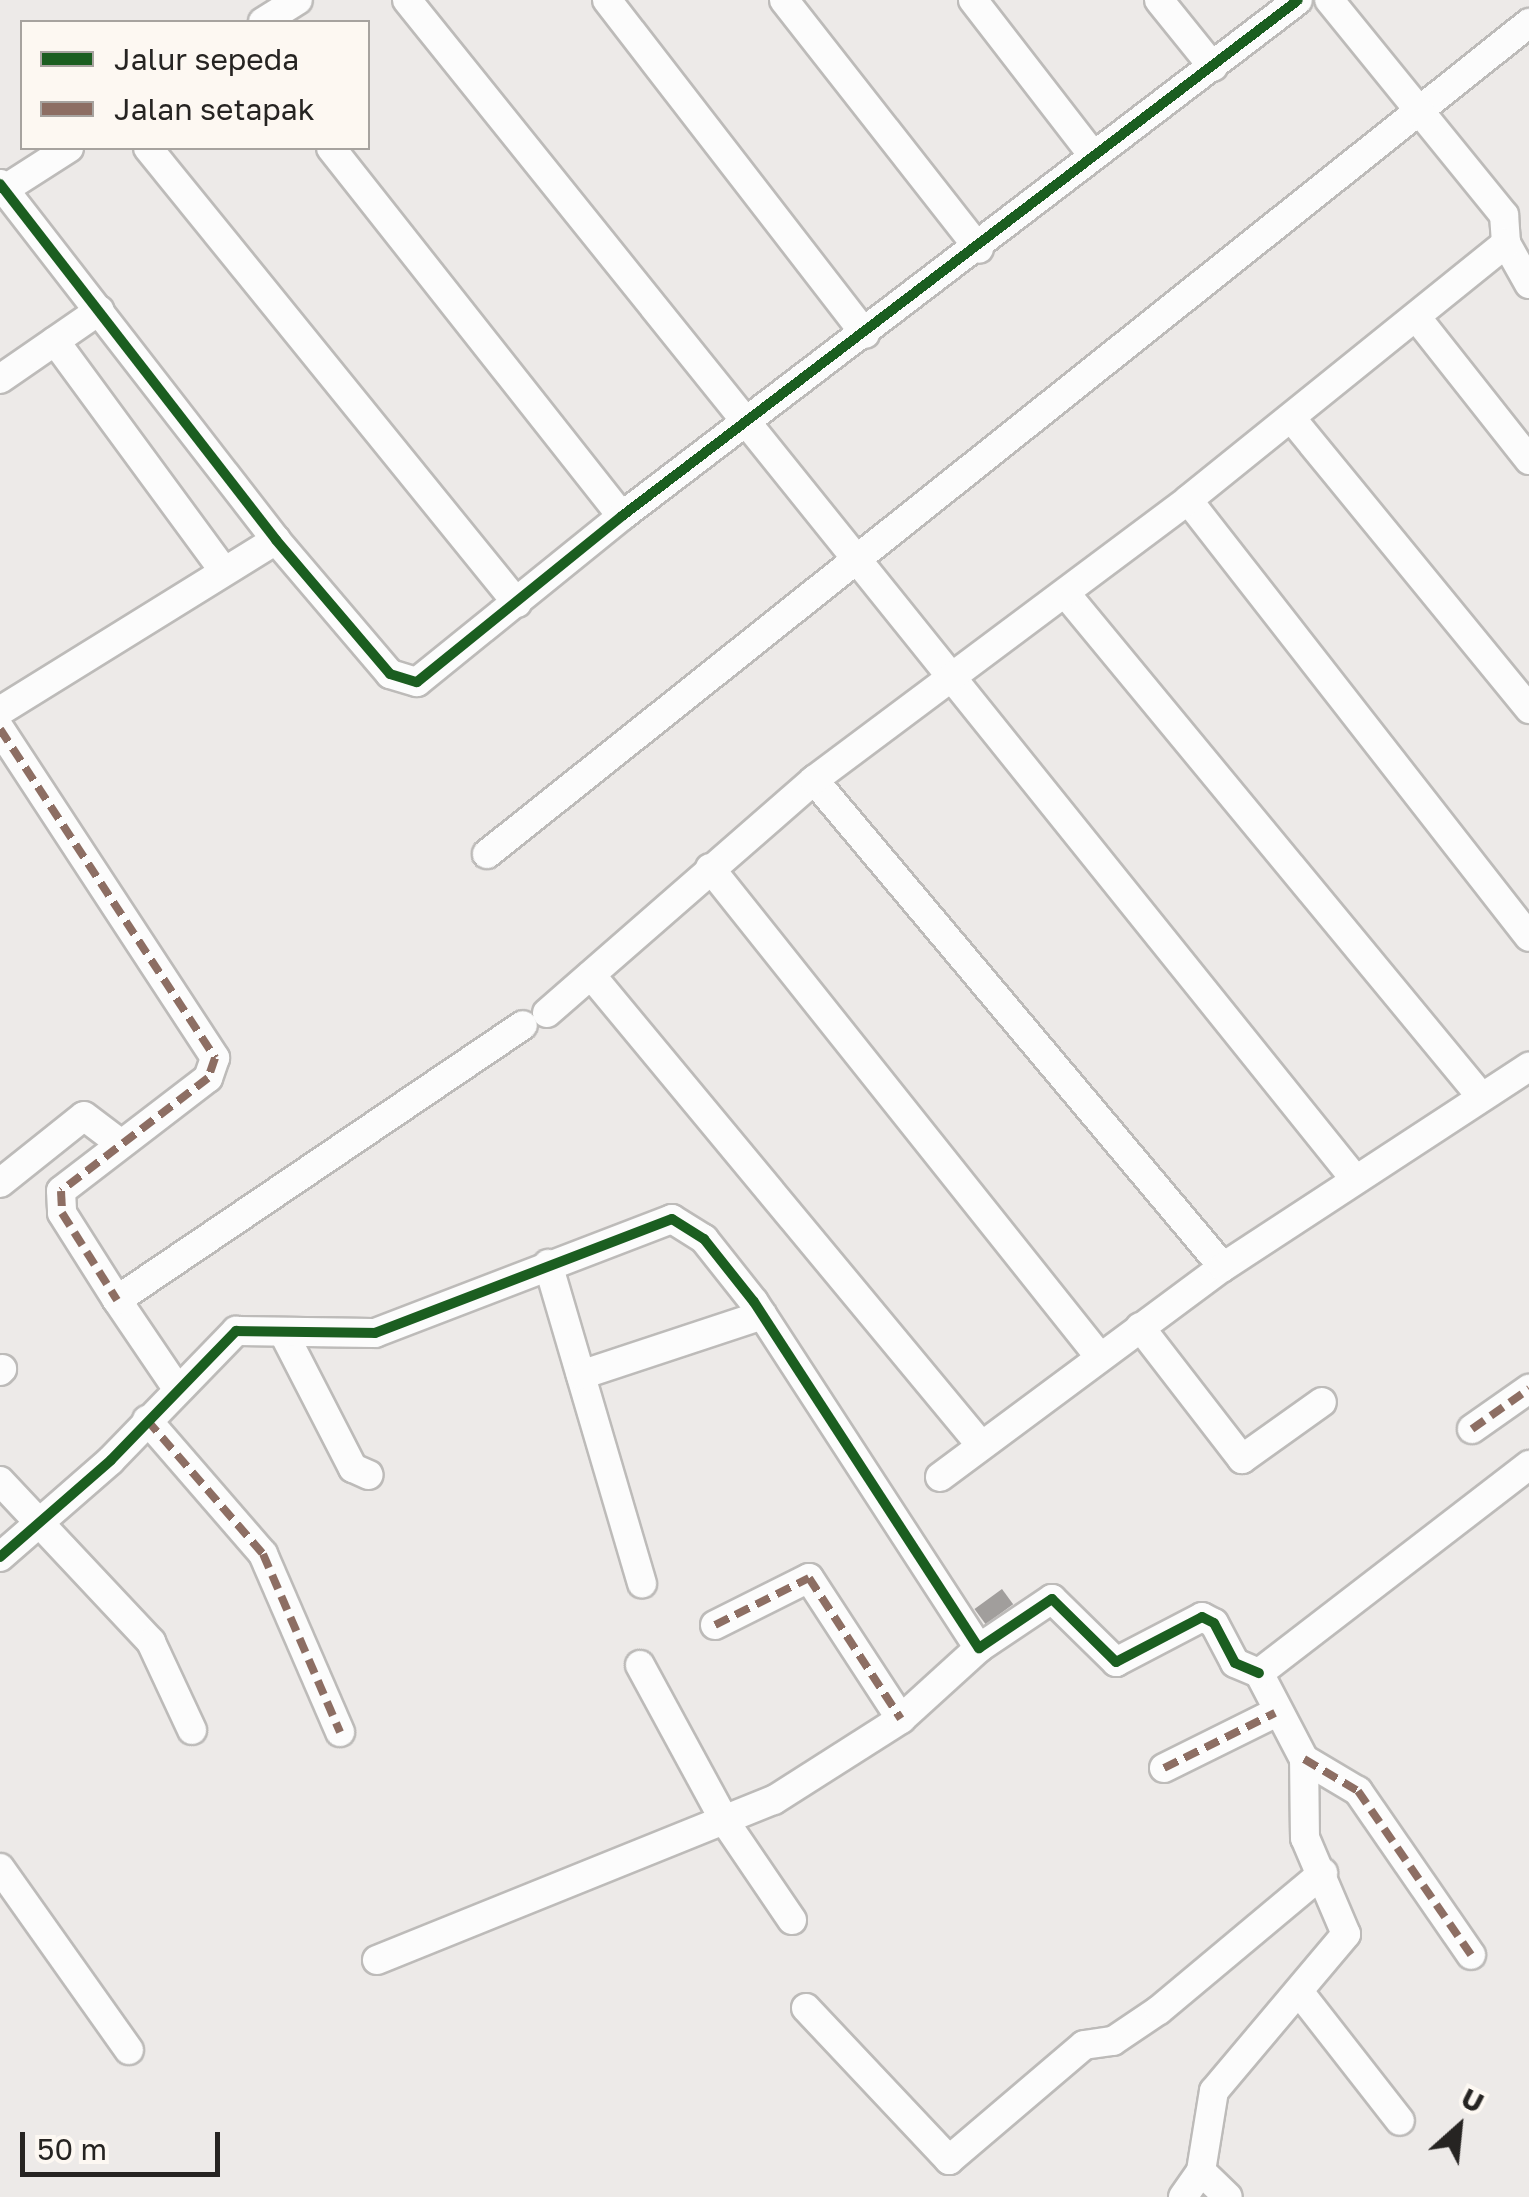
<!DOCTYPE html>
<style>
body{margin:0}
#map{position:relative;width:1529px;height:2197px;overflow:hidden;background:#edeae8;font-family:"Golos Text",sans-serif}
div>[style]{position:absolute}
.building>*{inset:0;background:#a19e9c;transform-origin:0 0}
.roads{filter:drop-shadow(2px 0 #bdbbb9) drop-shadow(-2px 0 #bdbbb9) drop-shadow(0 2px #bdbbb9) drop-shadow(0 -2px #bdbbb9)}
.street>*{height:28px;margin:-14px;padding:0 14px;transform-origin:14px;border-radius:14px;background:#fcfcfc}
.quiet>*{height:8px;margin-top:-4px;transform-origin:0;background:repeating-linear-gradient(90deg,#8d6e63 0 15px,transparent 0 23px)}
.cycleway>*{height:10px;margin:-5px;padding:0 5px;transform-origin:5px;border-radius:5px;background:#1b5e20}
span{translate:-50% -50%;white-space:nowrap;text-align:center;line-height:1.15;-webkit-text-stroke:10px #fdf8f2;paint-order:stroke}
.legend{position:absolute;left:20px;top:20px;width:350px;height:130px;box-sizing:border-box;background:#fdf8f2;border:2px solid #a7a39f;margin:0;padding:12px 18px;list-style:none;font-size:30px;color:#262422}
.legend li{display:flex;align-items:center;gap:20px;height:50px}
.legend b{width:50px;border:2px solid #a7a39f}
.north{position:absolute;left:1409px;top:2077px;width:100px;height:100px;-webkit-text-stroke:8px #fdf8f2;paint-order:stroke;rotate:27deg;font-size:28px;font-weight:700;line-height:40px;text-align:center;color:#262422}
.north::after{content:'';display:block;margin:auto;width:35px;height:45px;background:#262422;clip-path:polygon(50% 0,100% 100%,50% 72%,0 100%)}
.scale{position:absolute;left:20px;top:2132px;width:200px;height:45px;box-sizing:border-box;border:5px solid #262422;border-top:0;padding-left:12px;font-size:30px;line-height:35px;white-space:nowrap;color:#262422;-webkit-text-stroke:8px #fdf8f2;paint-order:stroke}
</style>
<div id="map">
<div class="building">
<i style="left:1002px;top:1589px;width:19px;height:34px;rotate:54deg"></i>
</div>
<div class="roads">
<div class="street">
<i style="left:407px;top:0;width:1513px;rotate:51.2deg"></i>
<i style="left:607px;top:0;width:422px;rotate:52.3deg"></i>
<i style="left:784px;top:0;width:316px;rotate:51.9deg"></i>
<i style="left:973px;top:0;width:196px;rotate:52.3deg"></i>
<i style="left:1159px;top:0;width:86px;rotate:51.1deg"></i>
<i style="left:263px;top:22px;width:41px;rotate:-32.2deg"></i>
<i style="left:148px;top:148px;width:586px;rotate:50.96deg"></i>
<i style="left:331px;top:148px;width:469px;rotate:51.7deg"></i>
<i style="left:0;top:184px;width:450px;rotate:52.2deg"></i>
<i style="left:276px;top:540px;width:176px;rotate:49.6deg"></i>
<i style="left:390px;top:674px;width:28px;rotate:17deg"></i>
<i style="left:417px;top:682px;width:264px;rotate:-39deg"></i>
<i style="left:622px;top:516px;width:850px;rotate:-37.35deg"></i>
<i style="left:5px;top:189px;width:76px;rotate:-32.6deg"></i>
<i style="left:1506px;top:243px;width:47px;rotate:60.7deg"></i>
<i style="left:1417px;top:318px;width:181px;rotate:51.7deg"></i>
<i style="left:55px;top:341px;width:285px;rotate:53.7deg"></i>
<i style="left:0;top:379px;width:121px;rotate:-34.6deg"></i>
<i style="left:1292px;top:419px;width:375px;rotate:50.7deg"></i>
<i style="left:1188px;top:500px;width:554px;rotate:52.03deg"></i>
<i style="left:1066px;top:594px;width:649px;rotate:50.44deg"></i>
<i style="left:0;top:711px;width:325px;rotate:-31.8deg"></i>
<i style="left:0;top:729px;width:393px;rotate:56.8deg"></i>
<i style="left:215px;top:1058px;width:21px;rotate:109deg"></i>
<i style="left:208px;top:1078px;width:185px;rotate:142.5deg"></i>
<i style="left:61px;top:1191px;width:22px;rotate:87deg"></i>
<i style="left:62px;top:1213px;width:103px;rotate:57.7deg"></i>
<i style="left:814px;top:780px;width:636px;rotate:49.98deg"></i>
<i style="left:487px;top:854px;width:1333px;rotate:-38.57deg"></i>
<i style="left:710px;top:868px;width:624px;rotate:51.44deg"></i>
<i style="left:591px;top:975px;width:609px;rotate:50.33deg"></i>
<i style="left:547px;top:1013px;width:354px;rotate:-41.1deg"></i>
<i style="left:814px;top:780px;width:467px;rotate:-36.8deg"></i>
<i style="left:1188px;top:500px;width:409px;rotate:-38.9deg"></i>
<i style="left:1506px;top:243px;width:28px;rotate:-94deg"></i>
<i style="left:1504px;top:215px;width:277px;rotate:-129.1deg"></i>
<i style="left:0;top:1183px;width:107px;rotate:-38.6deg"></i>
<i style="left:84px;top:1116px;width:41px;rotate:37.1deg"></i>
<i style="left:548px;top:1264px;width:333px;rotate:73.6deg"></i>
<i style="left:1140px;top:1327px;width:167px;rotate:52.3deg"></i>
<i style="left:1242px;top:1459px;width:98px;rotate:-35.5deg"></i>
<i style="left:283px;top:1332px;width:153px;rotate:62.8deg"></i>
<i style="left:353px;top:1468px;width:17px;rotate:24deg"></i>
<i style="left:0;top:1371px;width:3px;rotate:-45deg"></i>
<i style="left:581px;top:1375px;width:191px;rotate:-18.3deg"></i>
<i style="left:176px;top:1387px;width:105px;rotate:-124.1deg"></i>
<i style="left:117px;top:1300px;width:490px;rotate:-34.1deg"></i>
<i style="left:147px;top:1420px;width:177px;rotate:49.1deg"></i>
<i style="left:263px;top:1554px;width:194px;rotate:66.6deg"></i>
<i style="left:1472px;top:1429px;width:70px;rotate:-35.1deg"></i>
<i style="left:940px;top:1477px;width:352px;rotate:-36.6deg"></i>
<i style="left:1223px;top:1267px;width:366px;rotate:-33.2deg"></i>
<i style="left:0;top:1481px;width:221px;rotate:46.8deg"></i>
<i style="left:151px;top:1642px;width:97px;rotate:65deg"></i>
<i style="left:0;top:1557px;width:147px;rotate:-41.1deg"></i>
<i style="left:111px;top:1460px;width:180px;rotate:-45.9deg"></i>
<i style="left:236px;top:1331px;width:139px;rotate:0.8deg"></i>
<i style="left:375px;top:1333px;width:318px;rotate:-21deg"></i>
<i style="left:672px;top:1219px;width:38px;rotate:32deg"></i>
<i style="left:704px;top:1239px;width:80px;rotate:51.6deg"></i>
<i style="left:754px;top:1302px;width:413px;rotate:57deg"></i>
<i style="left:979px;top:1648px;width:88px;rotate:-33.9deg"></i>
<i style="left:1052px;top:1599px;width:90px;rotate:44.5deg"></i>
<i style="left:1116px;top:1662px;width:97px;rotate:-27.6deg"></i>
<i style="left:1202px;top:1617px;width:13px;rotate:27deg"></i>
<i style="left:1214px;top:1623px;width:45px;rotate:62.3deg"></i>
<i style="left:1235px;top:1663px;width:26px;rotate:23deg"></i>
<i style="left:715px;top:1625px;width:105px;rotate:-26.6deg"></i>
<i style="left:809px;top:1578px;width:168px;rotate:56.9deg"></i>
<i style="left:640px;top:1665px;width:176px;rotate:61.5deg"></i>
<i style="left:724px;top:1820px;width:121px;rotate:55.8deg"></i>
<i style="left:1304px;top:1759px;width:63px;rotate:30.7deg"></i>
<i style="left:1358px;top:1791px;width:199px;rotate:55.4deg"></i>
<i style="left:1164px;top:1768px;width:124px;rotate:-26.4deg"></i>
<i style="left:0;top:1868px;width:223px;rotate:54.7deg"></i>
<i style="left:377px;top:1960px;width:428px;rotate:-22deg"></i>
<i style="left:774px;top:1800px;width:151px;rotate:-32.5deg"></i>
<i style="left:901px;top:1719px;width:105px;rotate:-42.3deg"></i>
<i style="left:1300px;top:1993px;width:162px;rotate:52deg"></i>
<i style="left:806px;top:2008px;width:209px;rotate:46.7deg"></i>
<i style="left:949px;top:2160px;width:177px;rotate:-40.4deg"></i>
<i style="left:1084px;top:2045px;width:29px;rotate:-8deg"></i>
<i style="left:1113px;top:2041px;width:55px;rotate:-34deg"></i>
<i style="left:1159px;top:2010px;width:214px;rotate:-39.9deg"></i>
<i style="left:1201px;top:2171px;width:37px;rotate:44deg"></i>
<i style="left:1183px;top:2197px;width:32px;rotate:-55deg"></i>
<i style="left:1201px;top:2171px;width:81px;rotate:-80.8deg"></i>
<i style="left:1214px;top:2091px;width:205px;rotate:-49.9deg"></i>
<i style="left:1346px;top:1934px;width:104px;rotate:-113.1deg"></i>
<i style="left:1305px;top:1838px;width:79px;rotate:-90.7deg"></i>
<i style="left:1304px;top:1759px;width:97px;rotate:-117.6deg"></i>
<i style="left:1259px;top:1673px;width:341px;rotate:-37.6deg"></i>
</div>
</div>
<div class="quiet">
<i style="left:0;top:729px;width:393px;rotate:56.8deg"></i>
<i style="left:215px;top:1058px;width:21px;rotate:109deg"></i>
<i style="left:208px;top:1078px;width:185px;rotate:142.5deg"></i>
<i style="left:61px;top:1191px;width:22px;rotate:87deg"></i>
<i style="left:62px;top:1213px;width:103px;rotate:57.7deg"></i>
<i style="left:147px;top:1420px;width:177px;rotate:49.1deg"></i>
<i style="left:263px;top:1554px;width:194px;rotate:66.6deg"></i>
<i style="left:1472px;top:1429px;width:70px;rotate:-35.1deg"></i>
<i style="left:715px;top:1625px;width:105px;rotate:-26.6deg"></i>
<i style="left:809px;top:1578px;width:168px;rotate:56.9deg"></i>
<i style="left:1304px;top:1759px;width:63px;rotate:30.7deg"></i>
<i style="left:1358px;top:1791px;width:199px;rotate:55.4deg"></i>
<i style="left:1164px;top:1768px;width:124px;rotate:-26.4deg"></i>
</div>
<div class="cycleway">
<i style="left:0;top:184px;width:450px;rotate:52.2deg"></i>
<i style="left:276px;top:540px;width:176px;rotate:49.6deg"></i>
<i style="left:390px;top:674px;width:28px;rotate:17deg"></i>
<i style="left:417px;top:682px;width:264px;rotate:-39deg"></i>
<i style="left:622px;top:516px;width:850px;rotate:-37.35deg"></i>
<i style="left:0;top:1557px;width:147px;rotate:-41.1deg"></i>
<i style="left:111px;top:1460px;width:180px;rotate:-45.9deg"></i>
<i style="left:236px;top:1331px;width:139px;rotate:0.8deg"></i>
<i style="left:375px;top:1333px;width:318px;rotate:-21deg"></i>
<i style="left:672px;top:1219px;width:38px;rotate:32deg"></i>
<i style="left:704px;top:1239px;width:80px;rotate:51.6deg"></i>
<i style="left:754px;top:1302px;width:413px;rotate:57deg"></i>
<i style="left:979px;top:1648px;width:88px;rotate:-33.9deg"></i>
<i style="left:1052px;top:1599px;width:90px;rotate:44.5deg"></i>
<i style="left:1116px;top:1662px;width:97px;rotate:-27.6deg"></i>
<i style="left:1202px;top:1617px;width:13px;rotate:27deg"></i>
<i style="left:1214px;top:1623px;width:45px;rotate:62.3deg"></i>
<i style="left:1235px;top:1663px;width:26px;rotate:23deg"></i>
</div>
<ul class="legend">
<li><b style="height:12px;background:#1b5e20"></b>Jalur sepeda</li>
<li><b style="height:12px;background:#8d6e63"></b>Jalan setapak</li>
</ul>
<div class="north">U</div>
<div class="scale">50 m</div>
</div>
